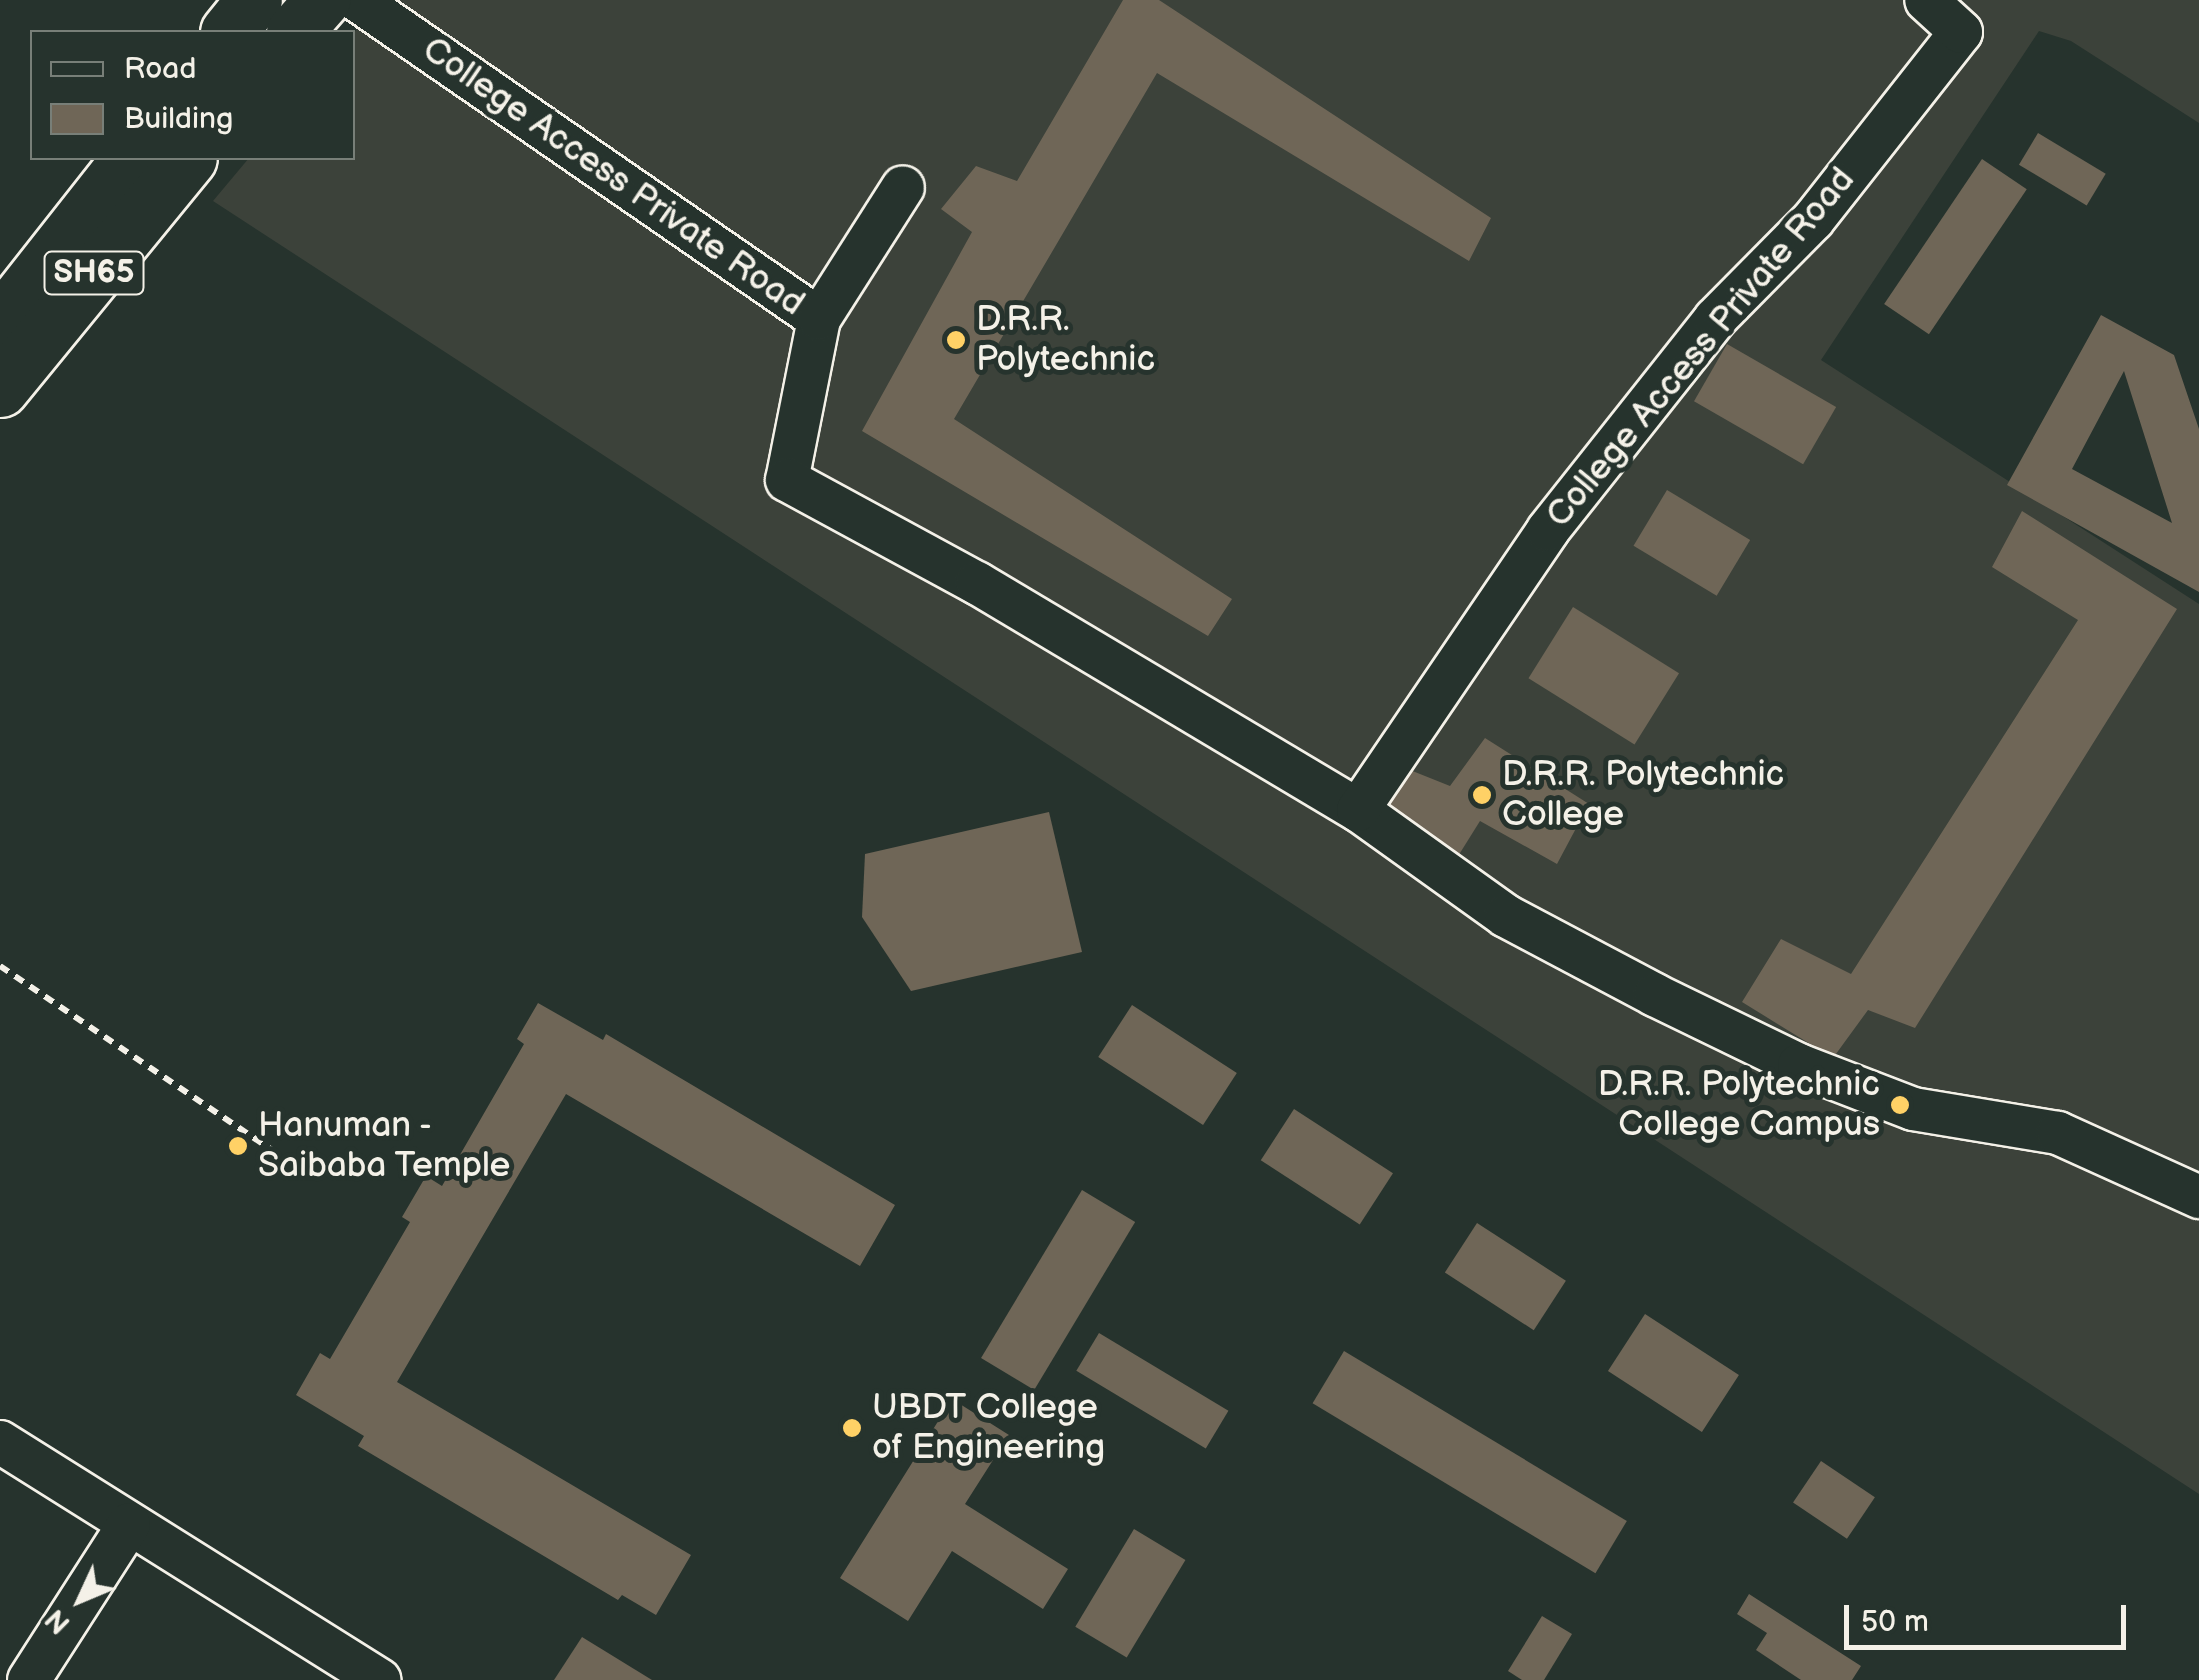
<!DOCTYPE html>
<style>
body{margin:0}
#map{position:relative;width:2199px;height:1680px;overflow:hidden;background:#26332d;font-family:"Balsamiq Sans",sans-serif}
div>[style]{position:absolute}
.built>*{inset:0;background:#3c423a}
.building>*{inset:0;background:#6f6657;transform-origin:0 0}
.path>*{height:6px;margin-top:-3px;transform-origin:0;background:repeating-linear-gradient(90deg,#f4f1e8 0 10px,transparent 0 18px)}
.roads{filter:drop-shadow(2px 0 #f4f1e8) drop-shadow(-2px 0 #f4f1e8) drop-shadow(0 2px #f4f1e8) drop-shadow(0 -2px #f4f1e8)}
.minor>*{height:42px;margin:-21px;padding:0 21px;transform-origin:21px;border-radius:21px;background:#26332d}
.major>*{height:55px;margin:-27.5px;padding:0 27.5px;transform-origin:27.5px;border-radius:27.5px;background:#26332d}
.dots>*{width:28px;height:28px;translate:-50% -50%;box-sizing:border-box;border:5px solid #26332d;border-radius:50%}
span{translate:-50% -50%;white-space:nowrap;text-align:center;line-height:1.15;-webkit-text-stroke:10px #26332d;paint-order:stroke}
.shield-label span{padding:2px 8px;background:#26332d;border:2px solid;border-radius:8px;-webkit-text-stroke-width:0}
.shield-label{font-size:32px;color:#f4f1e8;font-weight:700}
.street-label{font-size:35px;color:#f4f1e8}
.poi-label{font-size:35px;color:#f4f1e8}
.left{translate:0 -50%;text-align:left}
.right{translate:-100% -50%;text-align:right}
.legend{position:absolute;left:30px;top:30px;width:325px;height:130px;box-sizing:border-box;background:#26332d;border:2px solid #787f78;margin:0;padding:12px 18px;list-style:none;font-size:30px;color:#f4f1e8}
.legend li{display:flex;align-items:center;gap:20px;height:50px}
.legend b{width:50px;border:2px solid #787f78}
.north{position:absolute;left:30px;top:1550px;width:100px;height:100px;-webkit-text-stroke:8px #26332d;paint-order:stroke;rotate:226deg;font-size:28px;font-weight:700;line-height:40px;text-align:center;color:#f4f1e8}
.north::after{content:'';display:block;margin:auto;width:35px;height:45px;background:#f4f1e8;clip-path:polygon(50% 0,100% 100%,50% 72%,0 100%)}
.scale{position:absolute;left:1844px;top:1605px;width:282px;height:45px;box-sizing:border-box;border:5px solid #f4f1e8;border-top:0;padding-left:12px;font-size:30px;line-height:35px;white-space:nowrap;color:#f4f1e8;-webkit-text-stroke:8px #26332d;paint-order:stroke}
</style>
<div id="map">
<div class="built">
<i style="clip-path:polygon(381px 0,2199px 0,2199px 123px,2071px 41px,2039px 31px,1821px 360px,2199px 604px,2199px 1494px,213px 201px,249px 158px,352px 158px,353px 34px)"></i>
</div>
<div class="building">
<i style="clip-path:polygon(1123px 0,1159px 0,1491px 218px,1469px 261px,1157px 73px,954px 419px,1232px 599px,1208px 636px,862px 431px,972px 232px,941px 209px,976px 166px,1017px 181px)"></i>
<i style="left:2038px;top:133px;width:79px;height:37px;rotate:31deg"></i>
<i style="left:1982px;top:159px;width:54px;height:175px;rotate:34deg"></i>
<i style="clip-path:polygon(evenodd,2101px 315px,2174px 355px,2199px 429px,2199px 592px,2007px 485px,2101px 315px,2124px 371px,2172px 523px,2072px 469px,2124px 371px)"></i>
<i style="left:1727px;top:344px;width:126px;height:66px;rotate:30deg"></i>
<i style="left:1667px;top:490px;width:97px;height:65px;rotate:31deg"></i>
<i style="clip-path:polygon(2022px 511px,2177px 609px,1915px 1028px,1868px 1010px,1833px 1058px,1742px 1002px,1781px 939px,1851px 974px,2078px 620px,1992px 567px)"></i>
<i style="left:1573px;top:607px;width:125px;height:84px;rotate:32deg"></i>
<i style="clip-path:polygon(1485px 738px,1589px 804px,1557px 864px,1480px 821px,1455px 861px,1381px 812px,1400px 766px,1450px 786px)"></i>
<i style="clip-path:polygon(1049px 812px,1082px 952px,911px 991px,862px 917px,865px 854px)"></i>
<i style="clip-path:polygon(538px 1003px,603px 1040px,606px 1034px,895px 1205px,860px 1266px,566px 1094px,397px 1382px,691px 1555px,656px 1615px,622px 1595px,618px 1600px,358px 1446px,364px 1436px,296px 1395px,320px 1353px,330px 1359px,410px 1222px,402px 1217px,426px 1176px,442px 1186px,524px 1044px,517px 1039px)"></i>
<i style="left:1132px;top:1005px;width:125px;height:62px;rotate:33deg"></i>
<i style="left:1294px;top:1109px;width:118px;height:61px;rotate:33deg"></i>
<i style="left:1082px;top:1190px;width:62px;height:196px;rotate:31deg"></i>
<i style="left:1477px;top:1223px;width:106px;height:59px;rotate:33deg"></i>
<i style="left:1645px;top:1314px;width:112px;height:68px;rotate:33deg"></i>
<i style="left:1099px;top:1333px;width:151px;height:44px;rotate:31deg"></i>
<i style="left:1344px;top:1351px;width:330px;height:61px;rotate:31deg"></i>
<i style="clip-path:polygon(952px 1399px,1009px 1435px,965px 1504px,1068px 1569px,1043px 1609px,952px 1551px,908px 1621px,840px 1578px)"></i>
<i style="left:1821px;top:1461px;width:65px;height:50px;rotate:34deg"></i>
<i style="left:1134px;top:1529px;width:60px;height:114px;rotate:31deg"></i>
<i style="clip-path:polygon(1749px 1594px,1861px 1666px,1852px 1680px,1801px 1680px,1756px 1650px,1767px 1633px,1737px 1614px)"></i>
<i style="clip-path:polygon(1542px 1616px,1572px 1634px,1544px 1680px,1522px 1680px,1508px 1671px)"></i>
<i style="clip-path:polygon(582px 1637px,652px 1680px,554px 1680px)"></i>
</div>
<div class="path">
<i style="left:0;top:966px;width:343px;rotate:34.1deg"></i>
</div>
<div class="roads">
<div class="minor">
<i style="left:357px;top:0;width:561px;rotate:34.62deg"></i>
<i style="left:819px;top:319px;width:164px;rotate:101.2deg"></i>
<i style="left:787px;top:480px;width:216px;rotate:28.5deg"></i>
<i style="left:977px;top:583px;width:443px;rotate:30.8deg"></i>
<i style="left:1358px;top:810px;width:182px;rotate:35.6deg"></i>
<i style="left:1506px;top:916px;width:169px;rotate:27.9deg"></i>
<i style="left:1655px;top:995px;width:160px;rotate:25.9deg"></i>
<i style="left:1799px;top:1065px;width:122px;rotate:21.1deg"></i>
<i style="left:1913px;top:1109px;width:147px;rotate:9.4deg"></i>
<i style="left:2058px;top:1133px;width:155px;rotate:24.4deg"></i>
<i style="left:819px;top:319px;width:156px;rotate:-57.5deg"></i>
<i style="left:1358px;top:810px;width:338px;rotate:-55.8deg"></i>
<i style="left:1548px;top:530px;width:269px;rotate:-51.6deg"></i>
<i style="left:1715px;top:319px;width:139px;rotate:-45.3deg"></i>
<i style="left:1813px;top:220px;width:239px;rotate:-51.8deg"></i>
<i style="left:1961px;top:32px;width:47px;rotate:-137.6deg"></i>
<i style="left:0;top:1442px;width:448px;rotate:32.1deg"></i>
<i style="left:29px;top:1680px;width:185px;rotate:-57.3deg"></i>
</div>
<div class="major">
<i style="left:228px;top:32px;width:41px;rotate:-50.9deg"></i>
<i style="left:294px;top:32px;width:43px;rotate:-48.8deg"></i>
<i style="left:0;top:323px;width:210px;rotate:-51.8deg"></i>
<i style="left:0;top:389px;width:298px;rotate:-50.7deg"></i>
</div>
</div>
<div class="dots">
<i style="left:956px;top:340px;background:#ffd166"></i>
<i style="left:1482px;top:795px;background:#ffd166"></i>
<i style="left:1900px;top:1105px;background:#ffd166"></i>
<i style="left:238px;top:1146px;background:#ffd166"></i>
<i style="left:852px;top:1428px;background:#ffd166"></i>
</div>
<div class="shield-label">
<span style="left:94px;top:273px">SH65</span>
</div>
<div class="street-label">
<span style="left:613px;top:177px;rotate:35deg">College Access Private Road</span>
<span style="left:1701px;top:348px;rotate:-50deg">College Access Private Road</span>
</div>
<div class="poi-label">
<span class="left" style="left:976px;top:340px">D.R.R.<br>Polytechnic</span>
<span class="left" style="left:1502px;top:795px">D.R.R. Polytechnic<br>College</span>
<span class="right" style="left:1880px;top:1105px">D.R.R. Polytechnic<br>College Campus</span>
<span class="left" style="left:258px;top:1146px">Hanuman -<br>Saibaba Temple</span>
<span class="left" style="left:872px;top:1428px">UBDT College<br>of Engineering</span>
</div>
<ul class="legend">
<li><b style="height:12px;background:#26332d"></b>Road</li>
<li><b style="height:28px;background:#6f6657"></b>Building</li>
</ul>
<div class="north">N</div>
<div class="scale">50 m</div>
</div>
